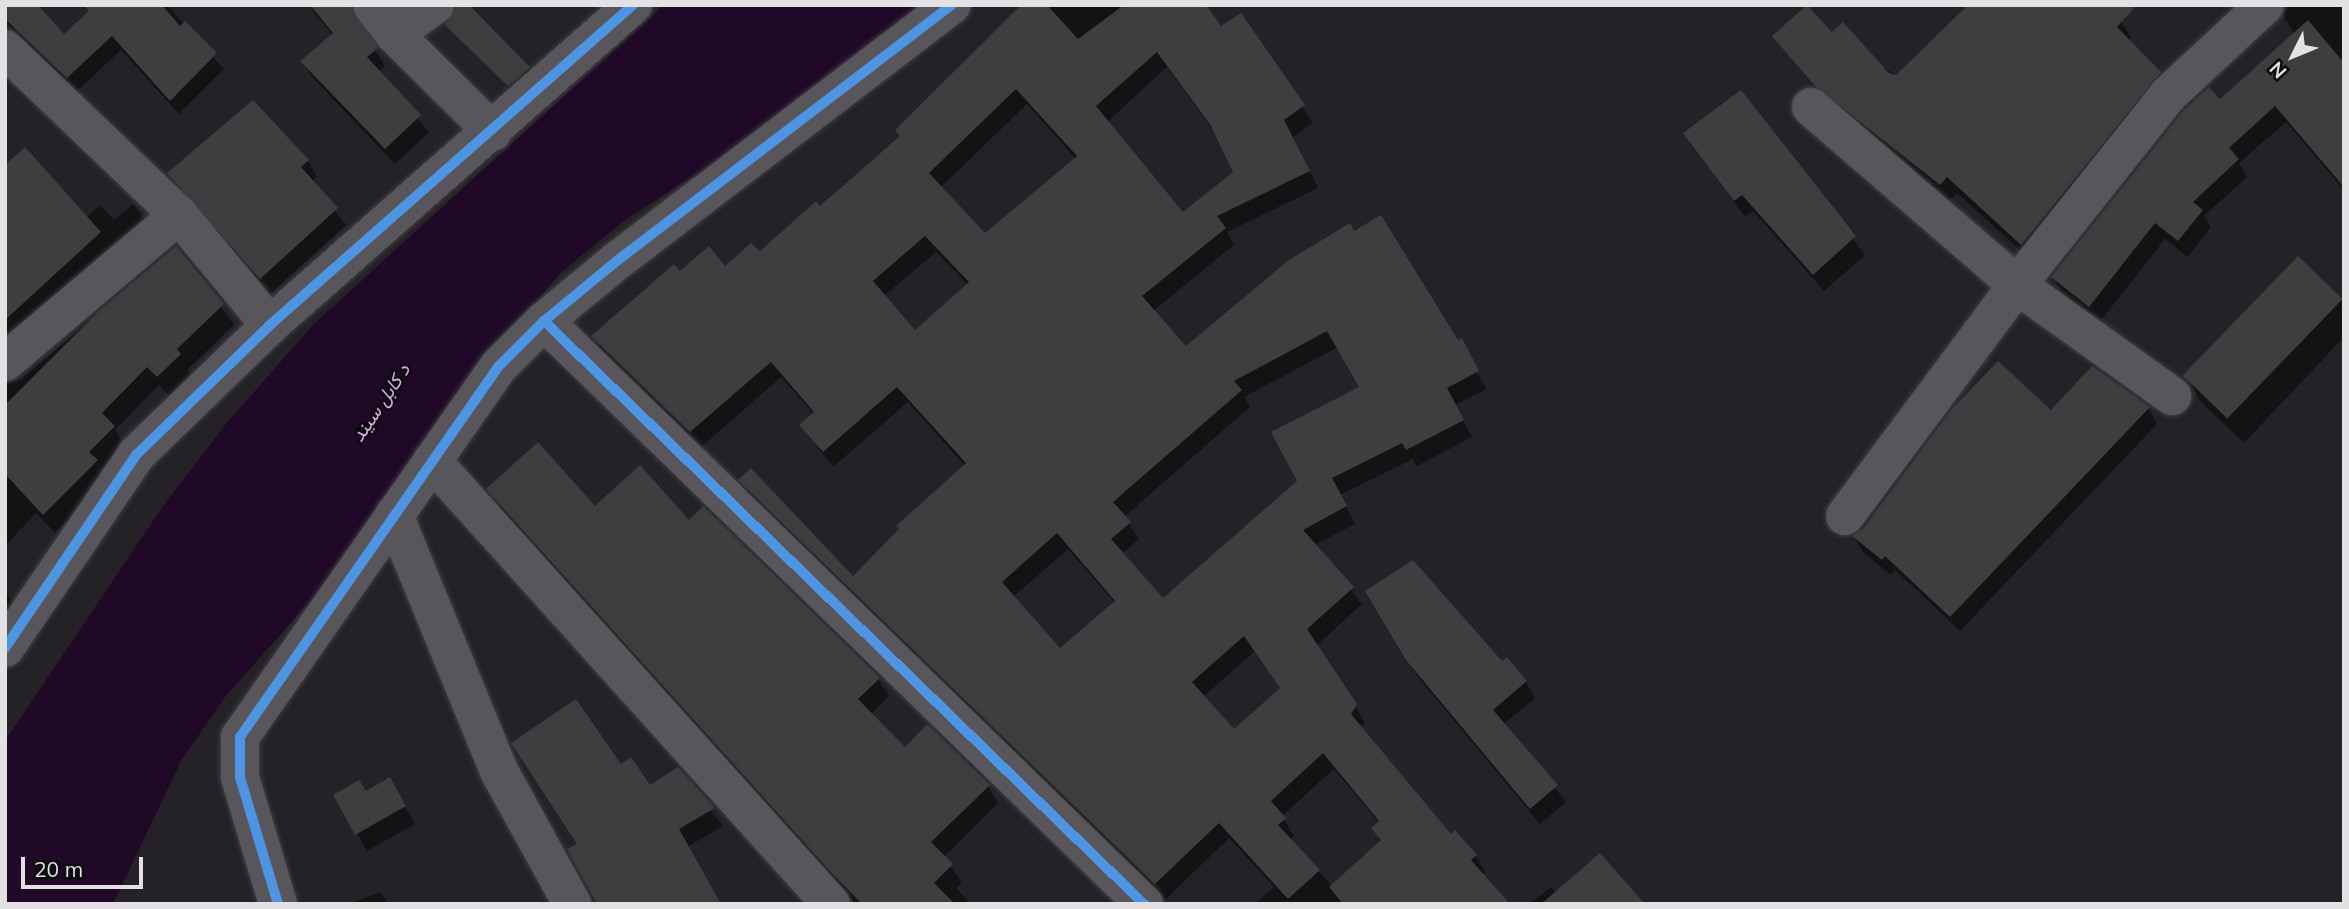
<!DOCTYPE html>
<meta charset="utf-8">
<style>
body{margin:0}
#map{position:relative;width:2349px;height:909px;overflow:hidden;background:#242226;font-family:Mulish,Vazirmatn,sans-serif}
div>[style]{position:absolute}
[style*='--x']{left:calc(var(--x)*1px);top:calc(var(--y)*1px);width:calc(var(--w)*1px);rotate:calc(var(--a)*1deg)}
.water>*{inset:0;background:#1f0927}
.shadow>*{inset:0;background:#0007}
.building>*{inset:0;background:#3d3e40;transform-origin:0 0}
.roads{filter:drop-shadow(0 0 2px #3f3e40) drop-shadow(0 0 2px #3f3e40)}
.minor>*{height:38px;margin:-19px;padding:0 19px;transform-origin:19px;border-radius:19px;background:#59565b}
.cycleway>*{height:10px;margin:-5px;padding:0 5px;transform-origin:5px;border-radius:5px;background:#4d94e3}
span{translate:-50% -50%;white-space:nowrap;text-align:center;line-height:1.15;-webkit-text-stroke:5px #0d0b0e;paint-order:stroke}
.water-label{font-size:19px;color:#d6acea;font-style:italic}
.frame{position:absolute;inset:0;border:7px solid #e4e1e5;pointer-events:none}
.north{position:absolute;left:2258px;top:21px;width:70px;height:70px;-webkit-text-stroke:5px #0d0b0e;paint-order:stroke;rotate:227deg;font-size:19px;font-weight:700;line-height:28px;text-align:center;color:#e4e1e5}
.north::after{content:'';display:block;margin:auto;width:24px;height:32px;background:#e4e1e5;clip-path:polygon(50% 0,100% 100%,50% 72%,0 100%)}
.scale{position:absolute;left:21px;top:857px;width:122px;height:32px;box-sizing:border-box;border:4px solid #e4e1e5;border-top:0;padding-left:9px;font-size:21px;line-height:24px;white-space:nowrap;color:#e4e1e5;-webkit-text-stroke:5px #0d0b0e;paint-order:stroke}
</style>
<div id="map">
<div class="water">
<i style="clip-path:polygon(664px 5px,927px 5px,790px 115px,626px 219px,559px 274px,507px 338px,328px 581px,225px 697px,181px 761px,113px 904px,5px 904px,5px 741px,163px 506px,225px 425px,312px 326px)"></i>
</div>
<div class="shadow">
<i style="clip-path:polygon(5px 5px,64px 36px,98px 5px,167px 5px,224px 69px,179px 114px,121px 50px,76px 92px,5px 21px)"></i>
<i style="clip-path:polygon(308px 5px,371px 5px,362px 31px,385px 66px,378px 72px,429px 132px,395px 164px,312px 77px,302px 61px,333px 35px)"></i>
<i style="clip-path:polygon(evenodd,1024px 5px,1203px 5px,1221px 29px,1240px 16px,1313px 123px,1293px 137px,1318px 188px,1227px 232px,1234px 245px,1153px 311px,1186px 348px,1380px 218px,1487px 389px,1455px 405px,1472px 437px,1417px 466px,1413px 459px,1340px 495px,1355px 524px,1314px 545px,1362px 604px,1316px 646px,1365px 722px,1361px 729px,1450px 836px,1476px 856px,1485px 872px,1482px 875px,1507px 904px,1255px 904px,1274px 887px,1229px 838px,1165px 900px,750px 496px,741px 480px,853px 579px,965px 466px,908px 402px,833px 467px,801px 426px,814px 414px,781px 377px,700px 448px,603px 353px,593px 337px,680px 274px,725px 268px,760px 253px,820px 209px,901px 137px,981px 51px,979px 46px,1024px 5px,1167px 67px,1218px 137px,1235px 172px,1183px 215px,1107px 122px,1167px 67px,1024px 5px,1027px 104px,1076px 159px,984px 236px,940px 188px,1027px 104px,1024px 5px,936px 252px,968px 285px,915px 332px,884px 296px,936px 252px,1024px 5px,1338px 347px,1361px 388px,1299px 482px,1163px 601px,1122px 554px,1139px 539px,1124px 517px,1250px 407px,1244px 397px,1338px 347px,1024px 5px,1068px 549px,1115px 603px,1060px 651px,1013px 597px,1068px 549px,1024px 5px,1255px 651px,1281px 689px,1234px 732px,1203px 697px,1255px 651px,1024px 5px,1334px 769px,1379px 823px,1373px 828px,1381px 842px,1332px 886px,1290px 840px,1294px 836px,1282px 816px,1334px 769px)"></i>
<i style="clip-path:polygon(2287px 5px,2344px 5px,2344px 190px,2286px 122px,2239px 163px,2247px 177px,2204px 216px,2211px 227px,2188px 257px,2165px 239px,2099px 323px,2063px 294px,2053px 277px,2220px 102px,2295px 35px,2284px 17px)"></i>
<i style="clip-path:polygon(2121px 21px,2131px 38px,2128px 41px,2169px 90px,2031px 260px,1957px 193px,1950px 200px,1827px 102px,1774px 36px,1832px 34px,1897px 76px)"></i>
<i style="clip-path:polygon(1741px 93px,1865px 255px,1824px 291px,1753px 211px,1745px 217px,1685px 134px)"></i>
<i style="clip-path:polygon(308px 161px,317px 177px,312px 182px,346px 225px,270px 294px,169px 173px)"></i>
<i style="clip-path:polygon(5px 163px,86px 218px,100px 205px,114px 220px,133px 204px,156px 235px,5px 362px)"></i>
<i style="clip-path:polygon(176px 248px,234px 325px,188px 369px,191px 374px,169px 396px,159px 385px,115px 430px,125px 447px,101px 470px,108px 481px,55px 533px,36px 513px,5px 546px,5px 384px,20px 380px)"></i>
<i style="clip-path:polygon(2342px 300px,2344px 337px,2244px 443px,2201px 402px,2187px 377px)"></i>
<i style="clip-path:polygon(2148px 408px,2157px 424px,1960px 631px,1895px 570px,1891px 575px,1863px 552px,1854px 537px,2051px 412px)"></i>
<i style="clip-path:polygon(489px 489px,689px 522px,878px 679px,889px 696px,871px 714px,905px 749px,988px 786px,998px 803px,944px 857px,962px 883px,956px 888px,971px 904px,856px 904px,499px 507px)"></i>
<i style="clip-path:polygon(5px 590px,16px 608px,5px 619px)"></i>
<i style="clip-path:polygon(1368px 592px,1502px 664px,1526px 682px,1535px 698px,1504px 724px,1566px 802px,1540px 824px,1417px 676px)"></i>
<i style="clip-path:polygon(620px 766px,650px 787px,677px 769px,723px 826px,687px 847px,578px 845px)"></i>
<i style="clip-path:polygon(389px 780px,415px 824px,367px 851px,335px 795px,366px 793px)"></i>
<i style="clip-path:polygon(1551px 887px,1556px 893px,1642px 904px,1529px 904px)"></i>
<i style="clip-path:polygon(381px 892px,388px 904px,349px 904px)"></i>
</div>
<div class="building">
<i style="clip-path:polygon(5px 5px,38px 5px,64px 34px,89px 11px,84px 5px,162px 5px,180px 26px,185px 21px,217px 53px,170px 101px,112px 36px,67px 78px,5px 19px)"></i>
<i style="clip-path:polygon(310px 5px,351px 5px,378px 48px,367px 57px,421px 115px,385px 149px,300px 61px,333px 33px)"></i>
<i style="clip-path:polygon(456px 5px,469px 5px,530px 67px,508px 86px,445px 25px)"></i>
<i style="clip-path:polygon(evenodd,1021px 5px,1047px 5px,1078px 39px,1124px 5px,1206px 5px,1221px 26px,1241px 13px,1305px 105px,1284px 120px,1310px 171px,1217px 216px,1226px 228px,1142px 296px,1186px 346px,1289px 260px,1350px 223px,1354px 231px,1381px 215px,1458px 340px,1462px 338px,1479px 371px,1447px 388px,1464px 420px,1406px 450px,1402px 443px,1332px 478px,1347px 506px,1303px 530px,1354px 587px,1307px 629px,1357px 704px,1351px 714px,1451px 834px,1455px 830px,1477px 855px,1471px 860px,1510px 904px,1343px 904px,1329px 887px,1381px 840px,1371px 828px,1379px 821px,1323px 753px,1271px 801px,1286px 818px,1278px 825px,1320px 870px,1288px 899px,1219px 823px,1155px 884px,738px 480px,751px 468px,853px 576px,899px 529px,896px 526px,966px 463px,897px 387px,823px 452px,799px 425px,814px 412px,771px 362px,690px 432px,591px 336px,674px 264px,680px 271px,709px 246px,725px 266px,751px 243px,760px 251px,816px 201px,820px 206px,900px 136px,895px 130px,1021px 5px,1157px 52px,1211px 126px,1233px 172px,1183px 212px,1096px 106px,1157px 52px,1021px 5px,1016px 89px,1077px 156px,985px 233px,929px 173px,1016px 89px,1021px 5px,925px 236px,969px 282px,915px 330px,873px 281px,925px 236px,1021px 5px,1327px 331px,1359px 387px,1271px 432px,1297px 481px,1163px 598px,1111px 539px,1131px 522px,1113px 502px,1242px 390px,1234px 381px,1327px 331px,1021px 5px,1057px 533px,1115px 601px,1060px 648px,1002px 582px,1057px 533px,1021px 5px,1244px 636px,1280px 688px,1234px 729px,1192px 682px,1244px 636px)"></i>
<i style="clip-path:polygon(1807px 5px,1832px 32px,1843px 22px,1889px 73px,1896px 75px,1968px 5px,2137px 5px,2117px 27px,2161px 72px,2021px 245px,1947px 177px,1940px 185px,1815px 86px,1772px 36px)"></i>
<i style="clip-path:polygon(2308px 20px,2344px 63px,2344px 187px,2275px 106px,2229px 148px,2239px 159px,2193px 202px,2203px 210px,2178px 241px,2155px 223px,2089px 307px,2051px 277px,2184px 110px,2209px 87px,2220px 99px)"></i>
<i style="clip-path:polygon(1741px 90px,1856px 236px,1813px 275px,1742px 195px,1734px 201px,1683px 133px)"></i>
<i style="clip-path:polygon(253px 100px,309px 160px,301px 167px,338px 208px,260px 279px,167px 173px)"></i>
<i style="clip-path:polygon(25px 147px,101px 232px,5px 320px,5px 165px)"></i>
<i style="clip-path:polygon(176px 246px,224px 304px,177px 349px,181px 354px,157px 377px,147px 367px,102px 413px,115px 426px,89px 452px,98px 460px,43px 515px,5px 474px,5px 405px,100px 310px)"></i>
<i style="left:2298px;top:256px;width:62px;height:166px;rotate:44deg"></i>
<i style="clip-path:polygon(1998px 361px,2051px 410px,2092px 366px,2150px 407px,1950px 617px,1885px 556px,1882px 560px,1852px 536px,1863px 529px,1951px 410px)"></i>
<i style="clip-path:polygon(538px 442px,595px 506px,640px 465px,689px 520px,703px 506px,880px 678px,858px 699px,905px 747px,927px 724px,990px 785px,931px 842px,953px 864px,934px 883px,955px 904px,862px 904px,831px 872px,486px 489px)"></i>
<i style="clip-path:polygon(1413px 560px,1502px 661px,1507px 657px,1527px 681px,1493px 710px,1558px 785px,1530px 809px,1406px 660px,1365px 591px)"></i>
<i style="clip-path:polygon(576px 699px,621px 764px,631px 757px,650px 785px,678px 767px,715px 808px,679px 829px,721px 904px,597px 904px,567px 849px,577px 844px,511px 743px)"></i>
<i style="clip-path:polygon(390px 777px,406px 806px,355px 835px,333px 795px,359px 780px,366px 791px)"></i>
<i style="clip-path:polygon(1600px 853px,1645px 904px,1541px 904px)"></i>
</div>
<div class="roads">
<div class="minor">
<i style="--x:372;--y:5;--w:36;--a:53"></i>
<i style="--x:394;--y:34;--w:139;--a:44.7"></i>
<i style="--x:394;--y:34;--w:50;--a:-35.3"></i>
<i style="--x:5;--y:49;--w:240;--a:43.7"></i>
<i style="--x:179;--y:215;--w:143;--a:50.4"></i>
<i style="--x:1811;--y:107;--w:272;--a:40.8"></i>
<i style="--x:2017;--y:285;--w:191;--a:35.6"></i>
<i style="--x:544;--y:321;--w:837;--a:44.18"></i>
<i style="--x:5;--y:362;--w:228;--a:-40.2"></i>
<i style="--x:432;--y:461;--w:596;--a:47.99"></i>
<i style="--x:394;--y:515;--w:277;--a:67.7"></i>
<i style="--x:499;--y:771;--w:152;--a:61.2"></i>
<i style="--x:1845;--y:516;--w:288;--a:-53.3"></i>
<i style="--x:2017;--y:285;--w:243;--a:-51.5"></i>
<i style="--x:2168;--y:95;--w:132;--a:-42.9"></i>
<i style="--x:5;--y:648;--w:233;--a:-55.8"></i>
<i style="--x:136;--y:455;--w:187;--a:-44.1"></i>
<i style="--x:270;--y:325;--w:484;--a:-41.4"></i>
<i style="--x:278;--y:904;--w:133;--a:-106.7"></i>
<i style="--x:240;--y:777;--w:40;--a:-90"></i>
<i style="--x:240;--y:737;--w:451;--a:-55.1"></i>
<i style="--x:498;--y:367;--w:65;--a:-45"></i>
<i style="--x:544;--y:321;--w:96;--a:-39.5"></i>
<i style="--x:618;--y:260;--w:420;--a:-37.4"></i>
</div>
</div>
<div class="cycleway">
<i style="--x:544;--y:321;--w:837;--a:44.18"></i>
<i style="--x:5;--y:648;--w:233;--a:-55.8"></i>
<i style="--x:136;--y:455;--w:187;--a:-44.1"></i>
<i style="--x:270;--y:325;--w:484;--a:-41.4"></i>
<i style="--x:278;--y:904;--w:133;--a:-106.7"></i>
<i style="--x:240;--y:777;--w:40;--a:-90"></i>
<i style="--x:240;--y:737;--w:451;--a:-55.1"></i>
<i style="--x:498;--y:367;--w:65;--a:-45"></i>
<i style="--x:544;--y:321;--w:96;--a:-39.5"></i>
<i style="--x:618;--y:260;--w:420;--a:-37.4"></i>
</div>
<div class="water-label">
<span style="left:381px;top:403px;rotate:-56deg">د کابل سيند</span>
</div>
<div class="frame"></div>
<div class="north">N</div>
<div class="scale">20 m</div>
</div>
